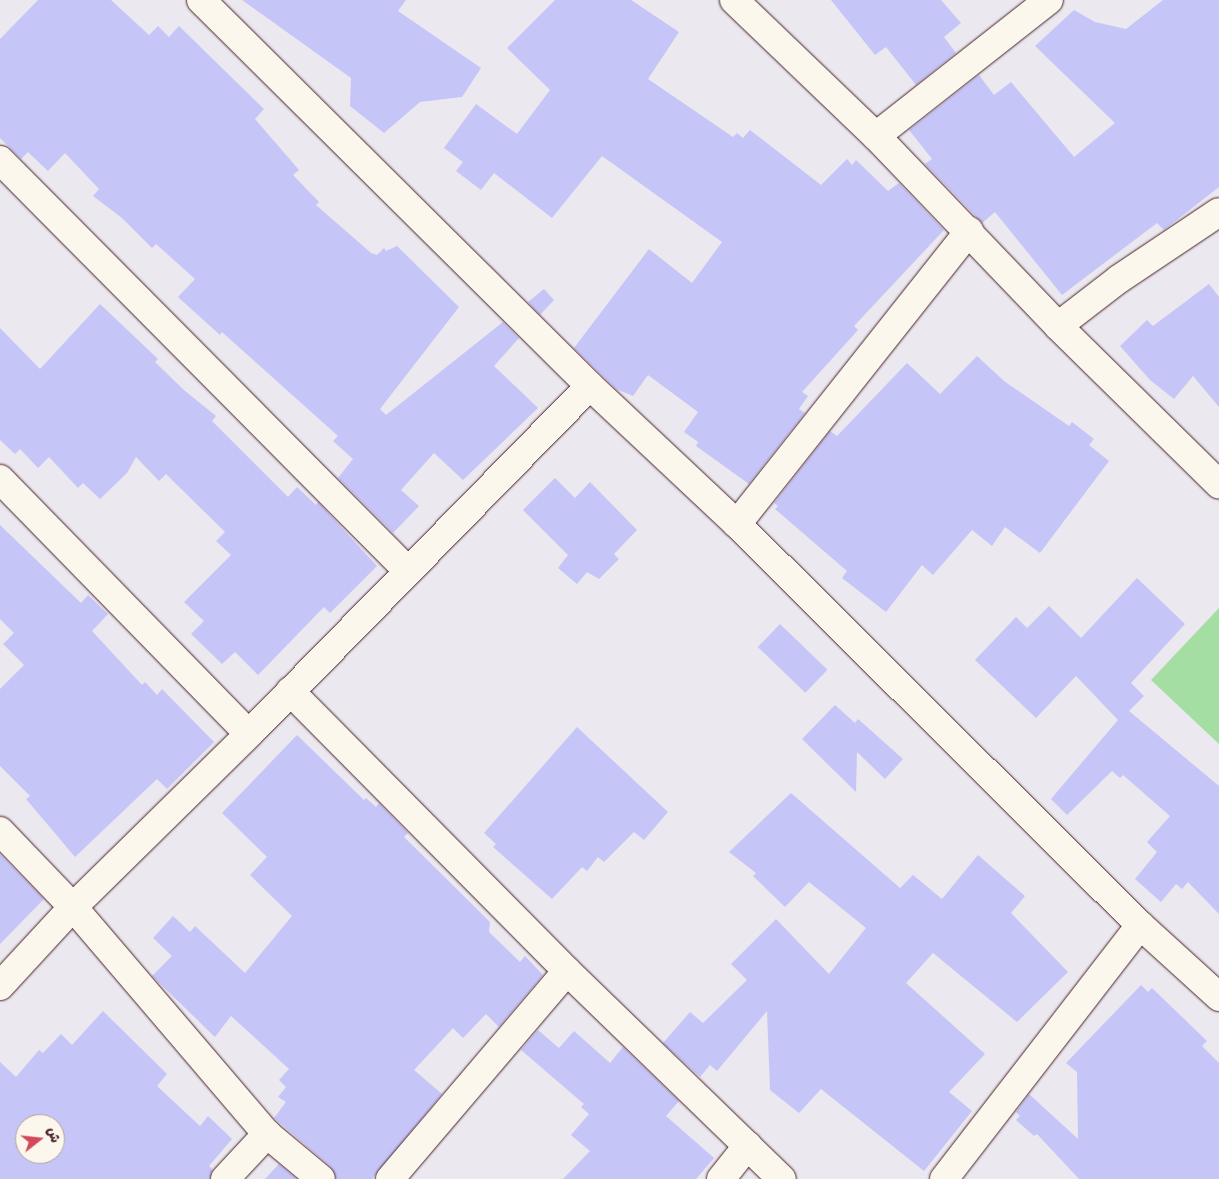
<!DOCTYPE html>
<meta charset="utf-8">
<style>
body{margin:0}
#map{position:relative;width:1219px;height:1179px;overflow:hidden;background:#ebe8ef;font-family:Sriracha,"Playpen Sans Arabic",sans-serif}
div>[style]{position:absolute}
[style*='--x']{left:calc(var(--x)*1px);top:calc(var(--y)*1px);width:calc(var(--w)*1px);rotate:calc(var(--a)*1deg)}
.green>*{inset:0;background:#a4dea3}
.building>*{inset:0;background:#c6c5f7;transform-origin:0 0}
.roads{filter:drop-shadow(0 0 1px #4a1f2b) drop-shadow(0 0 1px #4a1f2b)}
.minor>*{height:28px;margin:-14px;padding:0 14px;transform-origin:14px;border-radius:14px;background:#fbf7ec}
span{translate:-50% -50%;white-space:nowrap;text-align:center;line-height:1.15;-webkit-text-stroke:4px #fbf7ec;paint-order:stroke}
.north{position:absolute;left:15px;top:1114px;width:50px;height:50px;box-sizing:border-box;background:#fbf7ec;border:1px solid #b4a19f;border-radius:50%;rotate:74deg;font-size:14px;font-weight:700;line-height:20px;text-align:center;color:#4a1f2b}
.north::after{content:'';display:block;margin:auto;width:18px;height:22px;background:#d1495b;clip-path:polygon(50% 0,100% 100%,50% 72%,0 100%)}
</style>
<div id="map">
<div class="green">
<i style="clip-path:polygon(1219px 608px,1219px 744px,1151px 680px)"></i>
</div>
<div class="building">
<i style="clip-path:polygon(38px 0,111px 0,149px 35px,158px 26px,169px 37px,179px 26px,264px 109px,255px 119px,299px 170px,293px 175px,319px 202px,316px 205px,371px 253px,377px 255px,384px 248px,386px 251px,397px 246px,459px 307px,380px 409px,386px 415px,503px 322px,519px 338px,494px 366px,538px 408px,463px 480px,434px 453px,401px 490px,419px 506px,393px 533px,338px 478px,353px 459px,333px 441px,338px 436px,222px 332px,220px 335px,178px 297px,195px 279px,156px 244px,152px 248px,122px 218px,93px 196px,99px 189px,65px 153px,48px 171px,28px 152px,21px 159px,0 138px,0 39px)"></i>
<i style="clip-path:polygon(242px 0,406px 0,398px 11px,481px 68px,462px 97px,420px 102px,384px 133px,350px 106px,351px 78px)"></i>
<i style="clip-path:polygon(555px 0,631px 0,679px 32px,648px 79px,733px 137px,737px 133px,743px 138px,750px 130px,821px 185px,847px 159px,852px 165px,856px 160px,888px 191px,899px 183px,944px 230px,854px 326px,858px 330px,802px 392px,808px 396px,799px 409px,805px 413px,749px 484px,696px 446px,698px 442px,684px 432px,698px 412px,648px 375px,633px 396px,616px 389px,574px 348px,649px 249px,692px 283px,722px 242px,602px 156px,552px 218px,494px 173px,481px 190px,456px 171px,463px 162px,444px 148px,476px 104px,517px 134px,550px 90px,507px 48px)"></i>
<i style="clip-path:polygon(831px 0,941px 0,961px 23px,944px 37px,956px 53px,916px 85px,886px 47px,875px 55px)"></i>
<i style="clip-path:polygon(1163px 0,1219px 0,1219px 187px,1164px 230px,1157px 223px,1062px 295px,995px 212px,982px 223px,925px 164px,932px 159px,909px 130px,979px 75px,994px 95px,1011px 82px,1074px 157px,1115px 123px,1035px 46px,1074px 10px,1095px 22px,1126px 29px)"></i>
<i style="clip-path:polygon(1209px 284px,1219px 297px,1219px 407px,1193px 376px,1174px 399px,1150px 380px,1120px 346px,1147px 320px,1153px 326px)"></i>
<i style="clip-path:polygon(544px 289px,554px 300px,540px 315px,528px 302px)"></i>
<i style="clip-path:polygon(100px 304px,158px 359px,155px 362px,185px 391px,216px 416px,212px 421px,288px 497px,297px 487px,316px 505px,318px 502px,377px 566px,330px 613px,324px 607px,258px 675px,235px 652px,222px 664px,191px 634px,204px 621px,184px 602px,231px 555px,216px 541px,225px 532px,166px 474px,159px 481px,136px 457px,127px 473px,100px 499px,83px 483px,78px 488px,49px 457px,38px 468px,20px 449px,15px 454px,0 440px,0 328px,40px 369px)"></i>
<i style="clip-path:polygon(977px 356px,1004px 381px,1069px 426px,1072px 422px,1094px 439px,1089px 445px,1109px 461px,1040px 553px,1005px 527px,992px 546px,972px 530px,933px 575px,922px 565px,886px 612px,842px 578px,847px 571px,775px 509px,778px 506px,774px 503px,830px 431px,837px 436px,907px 363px,940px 394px)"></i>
<i style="clip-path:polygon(555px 478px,575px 498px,590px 482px,637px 530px,614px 554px,619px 559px,599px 579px,587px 572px,577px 584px,558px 568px,568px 555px,523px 510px)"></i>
<i style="clip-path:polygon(0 525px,81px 603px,88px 595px,108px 614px,92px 631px,142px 685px,145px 682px,157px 695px,162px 689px,214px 742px,167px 789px,157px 779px,75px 857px,26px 799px,30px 796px,0 766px,0 689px,24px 665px,3px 644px,14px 633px,0 619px)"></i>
<i style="clip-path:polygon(1137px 578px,1185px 624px,1131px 683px,1144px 696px,1129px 711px,1219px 786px,1219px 914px,1188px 882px,1182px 889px,1176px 884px,1161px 902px,1135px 879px,1157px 852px,1147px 842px,1170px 816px,1123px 775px,1120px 778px,1112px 771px,1067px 815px,1051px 799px,1118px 720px,1076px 676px,1036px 718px,975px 660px,1016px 617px,1027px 628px,1049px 606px,1081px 638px)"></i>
<i style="left:780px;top:624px;width:66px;height:32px;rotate:44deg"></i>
<i style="clip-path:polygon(835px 705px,855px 723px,858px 719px,903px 759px,885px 779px,857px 752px,856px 792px,802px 739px)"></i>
<i style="clip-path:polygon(577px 727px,668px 812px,644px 840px,634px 832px,604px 862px,598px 857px,587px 871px,582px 867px,552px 899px,493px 847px,496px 844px,484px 833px)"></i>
<i style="clip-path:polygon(297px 735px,364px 800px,366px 798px,376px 807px,379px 803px,408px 833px,404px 837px,490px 922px,489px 932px,520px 962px,525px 956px,543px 975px,499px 1027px,486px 1014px,463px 1038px,453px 1028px,414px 1070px,442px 1094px,372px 1179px,336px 1179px,331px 1167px,274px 1118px,286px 1102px,278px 1097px,286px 1087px,279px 1080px,289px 1069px,231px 1016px,215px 1037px,152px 976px,172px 956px,153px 938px,173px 916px,190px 932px,195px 926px,245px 973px,292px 916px,250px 875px,267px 857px,222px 813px)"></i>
<i style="clip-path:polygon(791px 793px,900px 888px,913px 875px,942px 899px,978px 855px,1025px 896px,1011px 913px,1068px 972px,1017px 1022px,933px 953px,906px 983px,985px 1054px,949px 1092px,972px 1111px,924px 1171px,821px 1089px,799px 1113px,770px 1090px,767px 1011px,717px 1071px,710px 1065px,700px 1077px,663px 1043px,690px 1012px,703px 1023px,747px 980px,731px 964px,776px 919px,829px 974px,866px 928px,809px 882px,785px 907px,753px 876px,756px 873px,729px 852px)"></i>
<i style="clip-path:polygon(0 854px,44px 899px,0 944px)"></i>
<i style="clip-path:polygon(1141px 985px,1148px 992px,1152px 988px,1207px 1041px,1202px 1046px,1219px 1063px,1219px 1179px,1079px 1179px,1037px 1134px,1034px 1136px,1016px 1120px,1020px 1116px,1016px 1112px,1029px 1094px,1078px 1139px,1077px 1072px,1066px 1063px)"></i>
<i style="clip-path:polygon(evenodd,103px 1011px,167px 1074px,157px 1086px,200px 1126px,208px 1116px,232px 1139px,209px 1166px,213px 1170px,210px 1179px,0 1179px,0 1062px,16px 1077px,39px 1050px,43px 1053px,61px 1034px,72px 1045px,103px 1011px,25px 1124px,55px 1124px,55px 1154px,25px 1154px,25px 1124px)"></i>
<i style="clip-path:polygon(538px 1030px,559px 1048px,574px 1031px,610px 1063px,623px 1047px,679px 1101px,666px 1116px,714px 1158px,696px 1179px,563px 1179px,590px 1151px,571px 1135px,589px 1114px,581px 1107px,584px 1104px,521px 1050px)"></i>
<i style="clip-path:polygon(279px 1164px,297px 1179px,265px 1179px)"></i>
</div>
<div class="roads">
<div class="minor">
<i style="--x:201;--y:0;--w:548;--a:44.78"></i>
<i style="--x:590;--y:386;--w:202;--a:43.2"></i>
<i style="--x:737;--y:524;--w:569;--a:44.86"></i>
<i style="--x:1140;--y:925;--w:107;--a:42.3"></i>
<i style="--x:734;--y:0;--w:197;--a:43.8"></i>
<i style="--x:876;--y:136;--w:263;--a:46.2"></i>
<i style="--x:1058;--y:326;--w:226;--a:44.5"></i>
<i style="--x:876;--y:136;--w:220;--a:-38.2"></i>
<i style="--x:0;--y:160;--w:578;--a:45.21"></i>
<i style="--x:1058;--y:326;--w:77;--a:-37.6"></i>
<i style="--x:1119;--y:279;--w:120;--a:-33.8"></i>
<i style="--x:0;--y:479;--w:356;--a:45.7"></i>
<i style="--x:737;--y:524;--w:374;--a:-51.6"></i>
<i style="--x:290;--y:691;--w:394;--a:45.3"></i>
<i style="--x:567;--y:971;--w:299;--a:44.1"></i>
<i style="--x:0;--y:831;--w:105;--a:46.2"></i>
<i style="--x:73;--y:907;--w:299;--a:49.5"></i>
<i style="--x:267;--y:1134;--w:70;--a:39.8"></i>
<i style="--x:0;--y:986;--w:108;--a:-47.3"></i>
<i style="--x:73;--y:907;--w:247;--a:-44.5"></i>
<i style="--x:249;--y:734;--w:487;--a:-45.6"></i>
<i style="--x:225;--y:1179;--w:62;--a:-47"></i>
<i style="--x:390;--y:1179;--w:273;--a:-49.6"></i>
<i style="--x:721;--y:1179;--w:43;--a:-51.5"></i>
<i style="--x:944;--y:1179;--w:321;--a:-52.3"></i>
</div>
</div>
<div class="north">ش</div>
</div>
